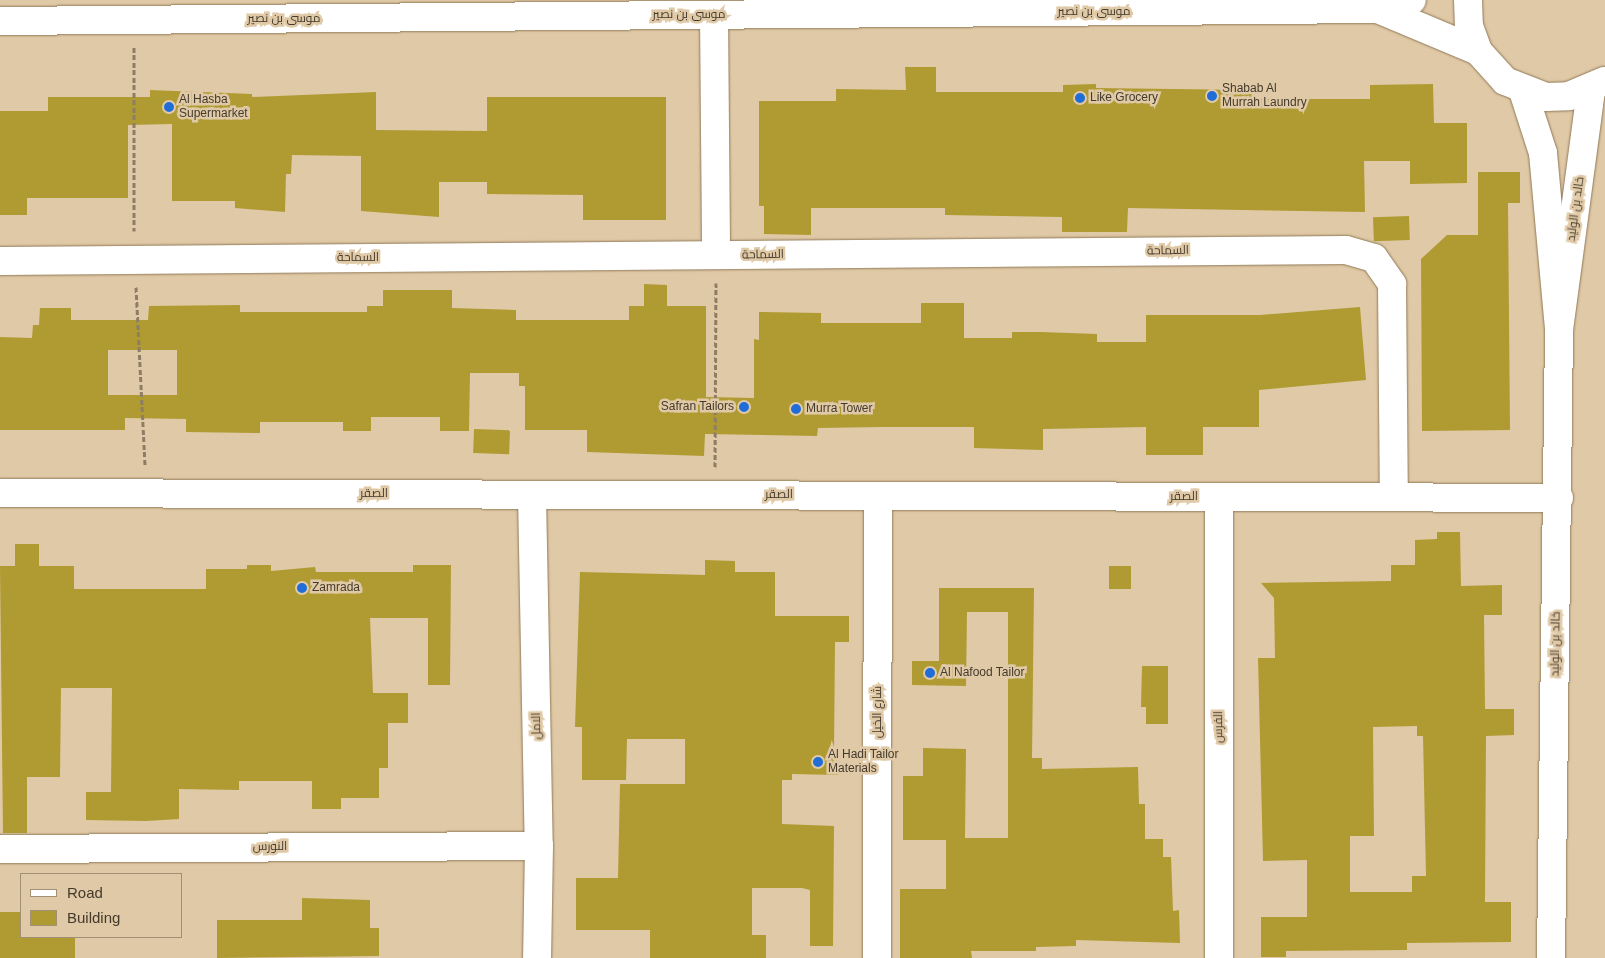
<!DOCTYPE html>
<meta charset="utf-8">
<style>
body{margin:0}
#map{position:relative;width:1605px;height:958px;overflow:hidden;background:#e0c9a6;font-family:Arial,Cairo,sans-serif}
div>[style]{position:absolute}
[style*='--x']{left:calc(var(--x)*1px);top:calc(var(--y)*1px);width:calc(var(--w)*1px);rotate:calc(var(--a)*1deg)}
.building>*{inset:0;background:#af9b32;transform-origin:0 0}
.path>*{height:3px;margin-top:-1.5px;transform-origin:0;background:repeating-linear-gradient(90deg,#8d7d65 0 5px,transparent 0 7.5px)}
.roads{filter:drop-shadow(0 0 1px #907a59) drop-shadow(0 0 1px #907a59)}
.minor>*{height:28px;margin:-14px;padding:0 14px;transform-origin:14px;border-radius:14px;background:#fff}
.dots>*{width:14px;height:14px;translate:-50% -50%;box-sizing:border-box;border:2px solid #e0c9a6;border-radius:50%}
span{translate:-50% -50%;white-space:nowrap;text-align:center;line-height:1.15;-webkit-text-stroke:5px #e0c9a6;paint-order:stroke}
.street-label{font-size:12px;color:#443a2c}
.poi-label{font-size:12px;color:#443a2c}
.left{translate:0 -50%;text-align:left}
.right{translate:-100% -50%;text-align:right}
.legend{position:absolute;left:20px;top:873px;width:162px;height:65px;box-sizing:border-box;background:#e0c9a6;border:1px solid #a29075;margin:0;padding:6px 9px;list-style:none;font-size:15px;color:#443a2c}
.legend li{display:flex;align-items:center;gap:10px;height:25px}
.legend b{width:25px;border:1px solid #a29075}
</style>
<div id="map">
<div class="building">
<i style="clip-path:polygon(905px 67px,936px 67px,936px 92px,1063px 92px,1063px 85px,1096px 84px,1096px 88px,1252px 90px,1252px 99px,1370px 99px,1370px 85px,1433px 84px,1434px 123px,1467px 123px,1467px 183px,1410px 184px,1410px 161px,1364px 161px,1365px 212px,1128px 208px,1127px 232px,1062px 232px,1062px 217px,945px 215px,945px 208px,811px 208px,811px 235px,764px 234px,764px 206px,759px 206px,759px 101px,836px 101px,836px 89px,906px 90px)"></i>
<i style="clip-path:polygon(150px 90px,252px 94px,252px 97px,376px 92px,376px 130px,487px 131px,487px 97px,666px 97px,666px 220px,583px 220px,583px 195px,487px 194px,487px 182px,439px 182px,439px 217px,361px 211px,361px 156px,292px 155px,291px 174px,286px 174px,285px 212px,235px 208px,235px 201px,172px 201px,172px 124px,128px 125px,128px 198px,27px 198px,27px 215px,0 215px,0 111px,48px 111px,48px 97px,150px 97px)"></i>
<i style="clip-path:polygon(1478px 172px,1520px 172px,1520px 203px,1508px 203px,1510px 430px,1422px 431px,1421px 259px,1447px 235px,1478px 235px)"></i>
<i style="left:1409px;top:216px;width:24px;height:36px;rotate:88deg"></i>
<i style="clip-path:polygon(evenodd,644px 284px,667px 285px,667px 306px,706px 306px,706px 397px,754px 398px,754px 339px,759px 340px,759px 312px,821px 313px,821px 323px,921px 323px,921px 303px,964px 303px,964px 338px,1012px 338px,1012px 332px,1041px 332px,1097px 334px,1097px 342px,1146px 342px,1146px 315px,1260px 315px,1360px 307px,1366px 380px,1259px 390px,1259px 427px,1203px 427px,1203px 455px,1146px 455px,1146px 427px,1043px 429px,1043px 450px,974px 448px,974px 427px,882px 427px,818px 428px,817px 436px,705px 434px,704px 456px,587px 452px,587px 430px,525px 430px,525px 386px,519px 386px,519px 373px,470px 373px,469px 431px,440px 431px,440px 417px,371px 417px,371px 431px,343px 431px,343px 422px,260px 422px,260px 433px,186px 432px,186px 419px,125px 418px,125px 430px,0 430px,0 337px,32px 338px,33px 325px,39px 325px,40px 308px,71px 308px,71px 320px,148px 320px,149px 306px,240px 305px,240px 312px,367px 312px,367px 306px,383px 306px,383px 290px,452px 290px,452px 308px,516px 310px,516px 320px,629px 320px,629px 306px,644px 306px,644px 284px,108px 350px,177px 350px,177px 395px,108px 395px,108px 350px)"></i>
<i style="left:474px;top:429px;width:36px;height:24px;rotate:2deg"></i>
<i style="clip-path:polygon(evenodd,1437px 532px,1460px 532px,1461px 586px,1502px 585px,1502px 615px,1484px 615px,1485px 709px,1514px 709px,1514px 735px,1486px 736px,1485px 902px,1511px 902px,1511px 942px,1407px 943px,1407px 950px,1286px 951px,1286px 957px,1261px 957px,1261px 917px,1307px 917px,1307px 860px,1263px 861px,1258px 658px,1275px 658px,1274px 598px,1261px 583px,1391px 581px,1391px 565px,1415px 565px,1415px 540px,1437px 539px,1437px 532px,1417px 726px,1417px 736px,1423px 736px,1426px 876px,1412px 876px,1412px 892px,1350px 892px,1350px 836px,1374px 836px,1373px 727px,1417px 726px)"></i>
<i style="clip-path:polygon(15px 544px,39px 544px,39px 566px,74px 566px,74px 589px,206px 589px,206px 569px,247px 569px,247px 565px,271px 565px,271px 571px,315px 567px,316px 572px,413px 572px,413px 565px,451px 565px,450px 685px,428px 685px,428px 618px,370px 618px,373px 693px,408px 693px,408px 723px,388px 723px,388px 768px,379px 768px,379px 798px,341px 798px,341px 809px,312px 809px,312px 781px,239px 781px,239px 790px,179px 789px,179px 819px,146px 821px,86px 820px,86px 792px,111px 792px,112px 688px,61px 688px,60px 777px,27px 777px,27px 833px,3px 833px,0 566px,15px 566px)"></i>
<i style="clip-path:polygon(705px 560px,735px 561px,735px 572px,775px 572px,775px 616px,849px 616px,849px 642px,835px 642px,834px 750px,839px 750px,838px 775px,792px 774px,792px 780px,782px 780px,782px 824px,834px 826px,833px 946px,810px 946px,810px 890px,802px 888px,752px 888px,752px 935px,766px 935px,766px 958px,650px 958px,650px 930px,576px 930px,576px 878px,618px 878px,620px 784px,685px 784px,685px 739px,627px 739px,626px 780px,582px 780px,582px 727px,575px 727px,580px 572px,705px 575px)"></i>
<i style="left:1109px;top:566px;width:22px;height:23px"></i>
<i style="clip-path:polygon(939px 588px,1034px 588px,1032px 758px,1042px 758px,1042px 769px,1138px 767px,1139px 804px,1145px 804px,1145px 839px,1163px 839px,1163px 857px,1171px 857px,1173px 911px,1179px 910px,1180px 943px,1076px 940px,1076px 946px,1036px 947px,1036px 951px,971px 951px,972px 958px,900px 958px,900px 889px,946px 889px,946px 840px,903px 840px,903px 776px,923px 776px,923px 748px,966px 749px,965px 838px,1008px 838px,1008px 612px,967px 612px,966px 686px,912px 685px,912px 661px,939px 661px)"></i>
<i style="clip-path:polygon(1142px 666px,1168px 666px,1168px 724px,1146px 724px,1146px 707px,1141px 707px)"></i>
<i style="clip-path:polygon(302px 898px,370px 900px,370px 928px,379px 928px,379px 956px,217px 958px,217px 920px,302px 920px)"></i>
<i style="clip-path:polygon(0 912px,21px 912px,21px 937px,75px 937px,75px 958px,0 958px)"></i>
</div>
<div class="path">
<i style="--x:134;--y:47;--w:184;--a:90"></i>
<i style="--x:136;--y:287;--w:179;--a:87.1"></i>
<i style="--x:715;--y:467;--w:184;--a:-89.7"></i>
</div>
<div class="roads">
<div class="minor">
<i style="--x:1468;--y:0;--w:26;--a:88"></i>
<i style="--x:1469;--y:26;--w:27;--a:70"></i>
<i style="--x:1478;--y:51;--w:40;--a:48"></i>
<i style="--x:1505;--y:81;--w:44;--a:21.3"></i>
<i style="--x:1546;--y:97;--w:23;--a:-2"></i>
<i style="--x:1569;--y:96;--w:38;--a:-23"></i>
<i style="--x:1378;--y:9;--w:108;--a:22.8"></i>
<i style="--x:714;--y:15;--w:240;--a:89.5"></i>
<i style="--x:0;--y:21;--w:1378;--a:-0.5"></i>
<i style="--x:1378;--y:9;--w:35;--a:-15"></i>
<i style="--x:1523;--y:91;--w:65;--a:72.1"></i>
<i style="--x:1543;--y:153;--w:178;--a:84.8"></i>
<i style="--x:1559;--y:330;--w:243;--a:-82.4"></i>
<i style="--x:0;--y:261;--w:1346;--a:-0.47"></i>
<i style="--x:1346;--y:250;--w:29;--a:16"></i>
<i style="--x:1374;--y:258;--w:32;--a:55"></i>
<i style="--x:1392;--y:284;--w:213;--a:89.5"></i>
<i style="--x:0;--y:493;--w:1559;--a:0.18"></i>
<i style="--x:532;--y:495;--w:351;--a:88.9"></i>
<i style="--x:539;--y:846;--w:112;--a:91"></i>
<i style="--x:1219;--y:497;--w:461;--a:90"></i>
<i style="--x:0;--y:849;--w:539;--a:-0.32"></i>
<i style="--x:877;--y:958;--w:462;--a:-89.9"></i>
<i style="--x:1551;--y:958;--w:628;--a:-89.27"></i>
</div>
</div>
<div class="dots">
<i style="left:1212px;top:96px;background:#206dd8"></i>
<i style="left:1080px;top:98px;background:#206dd8"></i>
<i style="left:169px;top:107px;background:#206dd8"></i>
<i style="left:744px;top:407px;background:#206dd8"></i>
<i style="left:796px;top:409px;background:#206dd8"></i>
<i style="left:302px;top:588px;background:#206dd8"></i>
<i style="left:930px;top:673px;background:#206dd8"></i>
<i style="left:818px;top:762px;background:#206dd8"></i>
</div>
<div class="street-label">
<span style="left:1094px;top:12px">موسى بن نصير</span>
<span style="left:689px;top:15px">موسى بن نصير</span>
<span style="left:284px;top:19px">موسى بن نصير</span>
<span style="left:1576px;top:209px;rotate:-82deg">خالد بن الوليد</span>
<span style="left:1168px;top:251px;rotate:-1deg">السماحة</span>
<span style="left:763px;top:255px;rotate:-1deg">السماحة</span>
<span style="left:358px;top:258px">السماحة</span>
<span style="left:374px;top:494px">الصقر</span>
<span style="left:779px;top:495px">الصقر</span>
<span style="left:1184px;top:497px">الصقر</span>
<span style="left:1556px;top:644px;rotate:-89deg">خالد بن الوليد</span>
<span style="left:878px;top:712px;rotate:-90deg">شارع الخيل</span>
<span style="left:537px;top:726px;rotate:-91deg">الامل</span>
<span style="left:1219px;top:727px;rotate:-90deg">الفرس</span>
<span style="left:270px;top:847px">النورس</span>
</div>
<div class="poi-label">
<span class="left" style="left:1222px;top:96px">Shabab Al<br>Murrah Laundry</span>
<span class="left" style="left:1090px;top:98px">Like Grocery</span>
<span class="left" style="left:179px;top:107px">Al Hasba<br>Supermarket</span>
<span class="right" style="left:734px;top:407px">Safran Tailors</span>
<span class="left" style="left:806px;top:409px">Murra Tower</span>
<span class="left" style="left:312px;top:588px">Zamrada</span>
<span class="left" style="left:940px;top:673px">Al Nafood Tailor</span>
<span class="left" style="left:828px;top:762px">Al Hadi Tailor<br>Materials</span>
</div>
<ul class="legend">
<li><b style="height:6px;background:#fff"></b>Road</li>
<li><b style="height:14px;background:#af9b32"></b>Building</li>
</ul>
</div>
